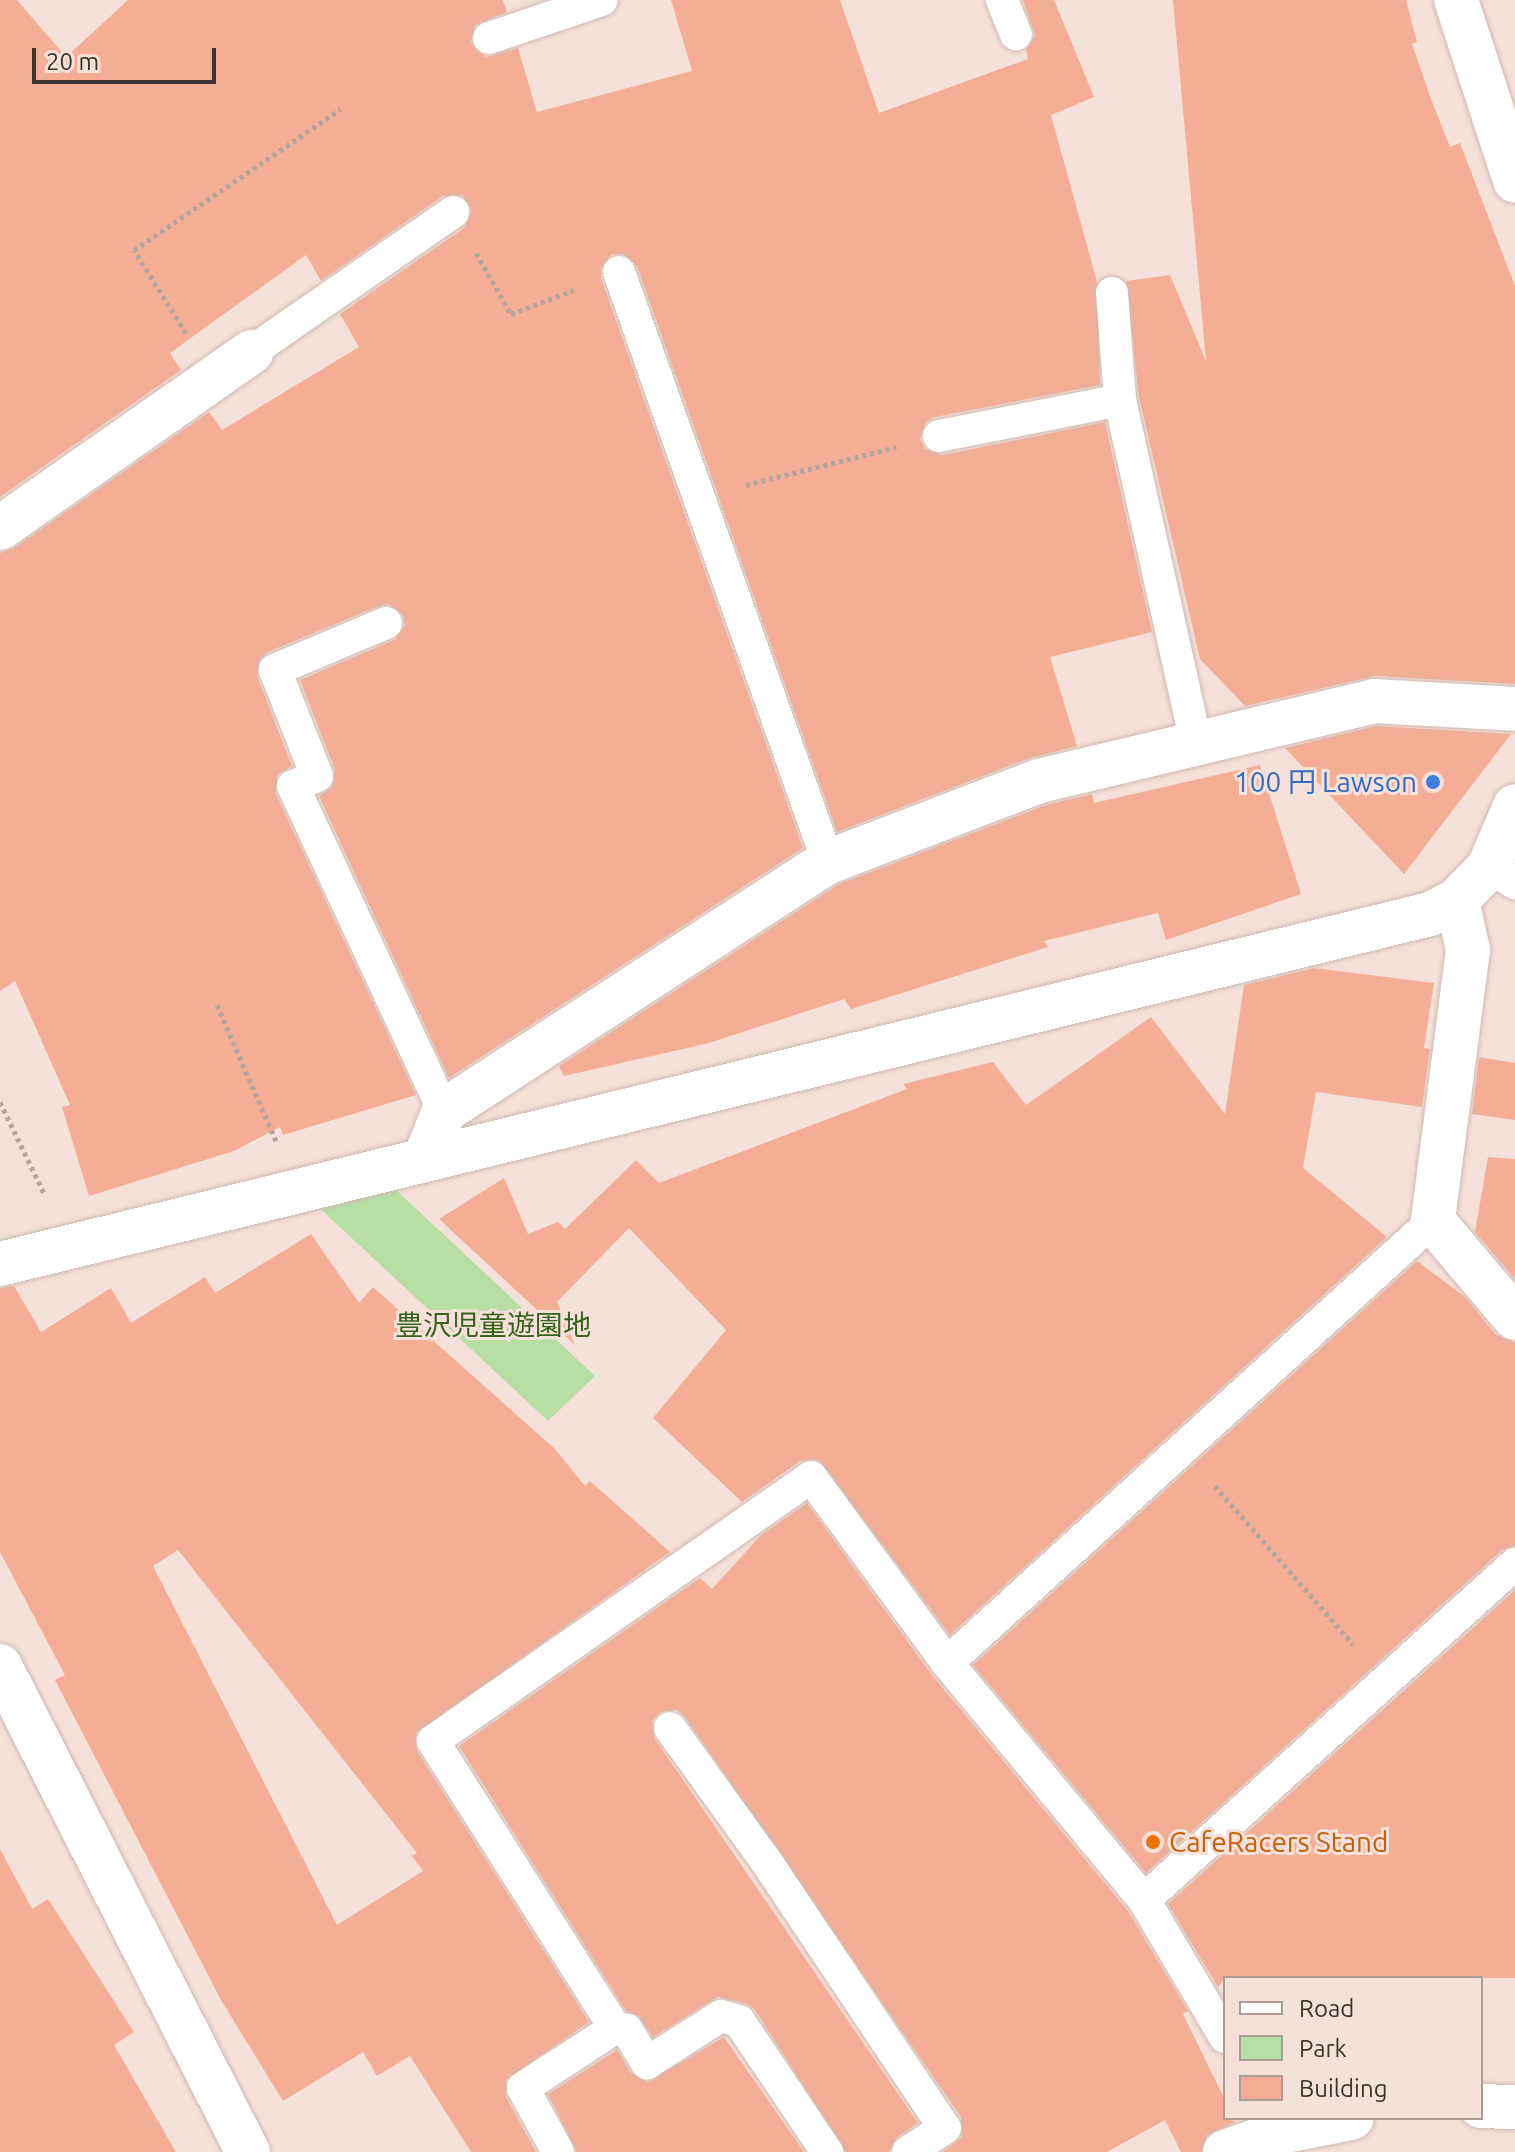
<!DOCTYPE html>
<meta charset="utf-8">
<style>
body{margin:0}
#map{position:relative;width:1515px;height:2152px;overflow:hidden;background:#f6e1da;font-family:Ubuntu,"Noto Sans JP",sans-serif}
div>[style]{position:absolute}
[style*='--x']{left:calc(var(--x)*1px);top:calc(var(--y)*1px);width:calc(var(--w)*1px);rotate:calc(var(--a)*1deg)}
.green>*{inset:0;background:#b7dea5}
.building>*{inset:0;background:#f4ae96}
.path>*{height:5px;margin-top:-2.5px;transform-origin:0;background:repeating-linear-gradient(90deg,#b5a49f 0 4px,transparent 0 8px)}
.roads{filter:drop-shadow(0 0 2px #cdb9b2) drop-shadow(0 0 2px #cdb9b2)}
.lane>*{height:32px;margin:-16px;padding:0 16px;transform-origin:16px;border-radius:16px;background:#fff}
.street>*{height:44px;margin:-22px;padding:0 22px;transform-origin:22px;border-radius:22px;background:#fff}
.secondary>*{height:44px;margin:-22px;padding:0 22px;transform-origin:22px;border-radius:22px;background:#fff}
.dots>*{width:22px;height:22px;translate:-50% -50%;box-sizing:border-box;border:4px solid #f6e1da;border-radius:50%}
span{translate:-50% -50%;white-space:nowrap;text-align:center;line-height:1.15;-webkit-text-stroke:6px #f6e1da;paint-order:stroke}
.shop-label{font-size:28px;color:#366cbe}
.right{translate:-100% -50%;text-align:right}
.park-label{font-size:28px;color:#37631c}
.food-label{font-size:28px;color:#c56008}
.left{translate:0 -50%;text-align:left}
.legend{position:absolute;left:1223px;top:1976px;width:260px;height:144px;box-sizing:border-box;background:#f6e1da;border:2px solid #ac9c96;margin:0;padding:10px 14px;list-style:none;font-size:24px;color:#3c3431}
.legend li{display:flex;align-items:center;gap:16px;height:40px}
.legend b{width:40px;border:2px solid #ac9c96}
.scale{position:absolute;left:32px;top:48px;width:184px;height:36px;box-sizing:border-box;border:4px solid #3c3431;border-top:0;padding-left:10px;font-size:24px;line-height:28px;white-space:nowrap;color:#3c3431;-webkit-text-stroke:6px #f6e1da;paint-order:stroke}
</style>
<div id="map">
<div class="green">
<i style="clip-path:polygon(394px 1188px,595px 1376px,548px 1421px,314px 1203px)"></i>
</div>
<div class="building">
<i style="clip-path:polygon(0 0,17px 0,66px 57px,128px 0,503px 0,507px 12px,475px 25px,471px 43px,486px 57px,518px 48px,537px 112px,692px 71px,671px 0,840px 0,879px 113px,1028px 59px,1026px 49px,1035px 36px,1023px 0,1054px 0,1094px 97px,1051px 115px,1097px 282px,1100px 385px,935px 417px,926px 422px,920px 439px,925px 449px,943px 455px,1105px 422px,1152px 632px,1050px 657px,1077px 746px,1030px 758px,837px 832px,637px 266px,623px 254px,612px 254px,601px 268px,601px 278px,803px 848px,449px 1078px,319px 796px,332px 787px,335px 770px,300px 680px,394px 640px,405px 626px,403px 615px,389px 604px,379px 606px,268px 652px,260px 659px,257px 676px,292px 766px,277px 775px,276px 794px,416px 1095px,283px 1135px,280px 1127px,234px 1151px,89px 1196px,62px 1107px,70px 1105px,15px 981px,0 991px,0 553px,14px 548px,209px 412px,222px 430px,359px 347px,340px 314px,464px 228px,472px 211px,462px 195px,443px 196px,321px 281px,306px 255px,170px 353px,181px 370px,0 497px)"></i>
<i style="clip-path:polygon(1173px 0,1406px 0,1417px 42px,1412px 44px,1431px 99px,1450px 147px,1460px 143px,1515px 286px,1515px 684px,1375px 676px,1245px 706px,1200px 659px,1139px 397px,1126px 281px,1170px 275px,1206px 361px)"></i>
<i style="clip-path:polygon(1376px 726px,1511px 734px,1404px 874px,1285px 748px)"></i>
<i style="clip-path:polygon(1260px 765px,1301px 894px,1166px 940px,1158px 913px,1044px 941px,1048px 947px,851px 1009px,844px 999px,709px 1043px,564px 1076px,559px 1066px,839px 884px,1046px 805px,1092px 794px,1094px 803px)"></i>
<i style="clip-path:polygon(1314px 968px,1434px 983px,1424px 1048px,1430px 1049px,1422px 1107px,1316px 1092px,1303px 1168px,1387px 1237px,950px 1635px,819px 1460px,800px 1461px,742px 1502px,653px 1418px,726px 1330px,629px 1228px,557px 1302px,575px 1345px,439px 1219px,504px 1178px,528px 1234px,558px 1222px,565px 1229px,636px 1160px,659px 1183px,907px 1089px,903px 1084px,993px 1062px,1026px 1105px,1151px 1017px,1225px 1114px,1244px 985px)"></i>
<i style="clip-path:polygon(1479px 1057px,1515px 1063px,1515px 1120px,1472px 1114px)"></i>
<i style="clip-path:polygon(1488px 1157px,1515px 1159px,1515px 1279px,1475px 1232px)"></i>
<i style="clip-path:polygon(evenodd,311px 1234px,359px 1303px,373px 1287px,555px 1449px,585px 1486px,590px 1481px,670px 1552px,416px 1733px,417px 1751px,589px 2022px,506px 2080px,506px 2097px,536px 2152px,471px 2152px,410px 2056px,377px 2076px,363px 2052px,283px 2101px,221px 2000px,55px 1680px,65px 1675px,0 1552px,0 1288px,14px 1286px,41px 1332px,111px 1288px,131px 1323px,205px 1277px,215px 1293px,311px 1234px,178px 1550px,417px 1853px,412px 1856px,423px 1871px,337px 1925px,153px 1566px,178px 1550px)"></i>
<i style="clip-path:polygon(1417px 1261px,1465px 1297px,1496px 1335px,1515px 1342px,1515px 1546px,1502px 1550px,1146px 1873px,973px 1665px)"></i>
<i style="clip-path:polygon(807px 1503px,932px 1675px,1128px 1911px,1188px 2011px,1183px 2014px,1225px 2100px,1225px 2118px,1236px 2122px,1207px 2135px,1201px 2152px,1181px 2152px,1165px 2120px,1107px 2152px,943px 2152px,962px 2137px,961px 2117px,685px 1717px,677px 1710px,660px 1712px,652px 1721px,655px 1739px,918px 2123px,897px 2137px,889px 2152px,846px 2152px,755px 2010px,745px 2003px,718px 1997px,653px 2037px,638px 2015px,626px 2011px,459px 1746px,700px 1578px,712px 1589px,761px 1535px)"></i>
<i style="clip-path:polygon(1515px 1590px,1515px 1978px,1225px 1978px,1218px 1987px,1168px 1904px)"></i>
<i style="clip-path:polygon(0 1849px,32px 1909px,48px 1899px,134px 2032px,114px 2045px,176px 2152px,0 2152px)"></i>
<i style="clip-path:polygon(724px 2037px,804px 2152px,577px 2152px,548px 2094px,617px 2050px,631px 2073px,648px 2082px)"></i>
</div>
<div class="path">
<i style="--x:476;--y:253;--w:70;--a:60.2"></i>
<i style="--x:511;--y:314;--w:67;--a:-20.9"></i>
<i style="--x:186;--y:333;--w:98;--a:-122.1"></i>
<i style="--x:134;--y:250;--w:250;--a:-34.3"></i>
<i style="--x:746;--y:485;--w:155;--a:-14.2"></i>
<i style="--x:217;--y:1005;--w:148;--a:66.5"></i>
<i style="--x:0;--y:1102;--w:103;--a:64.2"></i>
<i style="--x:1215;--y:1486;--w:210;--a:48.9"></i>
</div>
<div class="roads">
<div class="lane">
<i style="--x:1002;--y:0;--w:37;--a:68"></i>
<i style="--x:489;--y:38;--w:119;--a:-18.6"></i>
<i style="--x:619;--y:272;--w:626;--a:70.49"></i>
<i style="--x:1112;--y:293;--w:107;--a:85.7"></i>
<i style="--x:1120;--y:400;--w:352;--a:77.5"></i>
<i style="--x:251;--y:352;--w:246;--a:-34.7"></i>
<i style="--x:939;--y:436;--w:185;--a:-11.2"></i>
<i style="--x:386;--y:623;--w:121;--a:157.1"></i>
<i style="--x:275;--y:670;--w:114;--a:68.4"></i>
<i style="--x:317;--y:776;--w:26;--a:157"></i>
<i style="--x:293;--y:786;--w:358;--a:65.1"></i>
<i style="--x:1489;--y:867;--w:31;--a:32"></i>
<i style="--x:670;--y:1728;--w:164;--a:54.2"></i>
<i style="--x:766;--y:1861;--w:321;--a:56.2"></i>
<i style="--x:945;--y:2128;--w:44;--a:147"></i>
<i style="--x:1144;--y:1900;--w:501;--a:-42.17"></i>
<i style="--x:615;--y:2028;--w:12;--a:9"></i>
<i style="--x:627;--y:2030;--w:39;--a:59"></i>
<i style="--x:647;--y:2063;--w:88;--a:-32.4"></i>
<i style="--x:721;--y:2016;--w:19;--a:16"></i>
<i style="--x:739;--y:2021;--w:158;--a:56.1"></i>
<i style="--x:1225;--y:2037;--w:159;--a:-120.6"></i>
<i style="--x:1144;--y:1900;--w:308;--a:-129.7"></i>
<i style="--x:947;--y:1663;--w:657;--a:-42.29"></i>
<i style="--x:558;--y:2152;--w:73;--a:-118.7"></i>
<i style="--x:523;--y:2088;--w:110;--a:-33.1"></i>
<i style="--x:615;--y:2028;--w:340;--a:-122.4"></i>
<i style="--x:433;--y:1741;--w:461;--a:-34.9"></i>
<i style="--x:811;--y:1477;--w:230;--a:53.8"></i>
</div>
<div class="street">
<i style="--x:0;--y:528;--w:307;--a:-35"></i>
<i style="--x:1457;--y:900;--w:51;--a:77.6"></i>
<i style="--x:1468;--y:950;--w:273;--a:97.4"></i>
<i style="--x:1433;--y:1221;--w:127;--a:49.8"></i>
<i style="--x:425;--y:1158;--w:51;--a:-68"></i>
<i style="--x:444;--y:1111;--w:458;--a:-33"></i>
<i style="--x:828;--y:862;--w:226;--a:-21"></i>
<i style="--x:1039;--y:781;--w:344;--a:-13.4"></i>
<i style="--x:1374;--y:701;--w:141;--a:3.2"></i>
<i style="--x:1481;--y:2106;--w:34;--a:2"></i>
<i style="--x:1225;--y:2152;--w:59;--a:-19.7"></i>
<i style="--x:1281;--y:2132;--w:72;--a:-11.2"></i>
</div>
<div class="secondary">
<i style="--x:1456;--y:0;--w:190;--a:71.9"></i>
<i style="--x:0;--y:1264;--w:1472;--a:-13.75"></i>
<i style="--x:1430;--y:914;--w:30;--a:-27"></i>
<i style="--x:1457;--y:900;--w:46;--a:-45.9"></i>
<i style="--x:1489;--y:867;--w:66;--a:-66.9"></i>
<i style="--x:0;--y:1666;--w:546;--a:62.97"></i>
</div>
</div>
<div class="dots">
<i style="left:1433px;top:782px;background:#3f7fe0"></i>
<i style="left:1153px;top:1842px;background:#e8710a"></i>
</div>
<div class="shop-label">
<span class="right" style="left:1417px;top:782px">100 円 Lawson</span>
</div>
<div class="park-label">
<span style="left:493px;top:1325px">豊沢児童遊園地</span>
</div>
<div class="food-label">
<span class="left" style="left:1169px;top:1842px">CafeRacers Stand</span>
</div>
<ul class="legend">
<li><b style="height:10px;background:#fff"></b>Road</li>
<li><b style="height:22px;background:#b7dea5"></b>Park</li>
<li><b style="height:22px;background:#f4ae96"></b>Building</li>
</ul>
<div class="scale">20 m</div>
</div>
